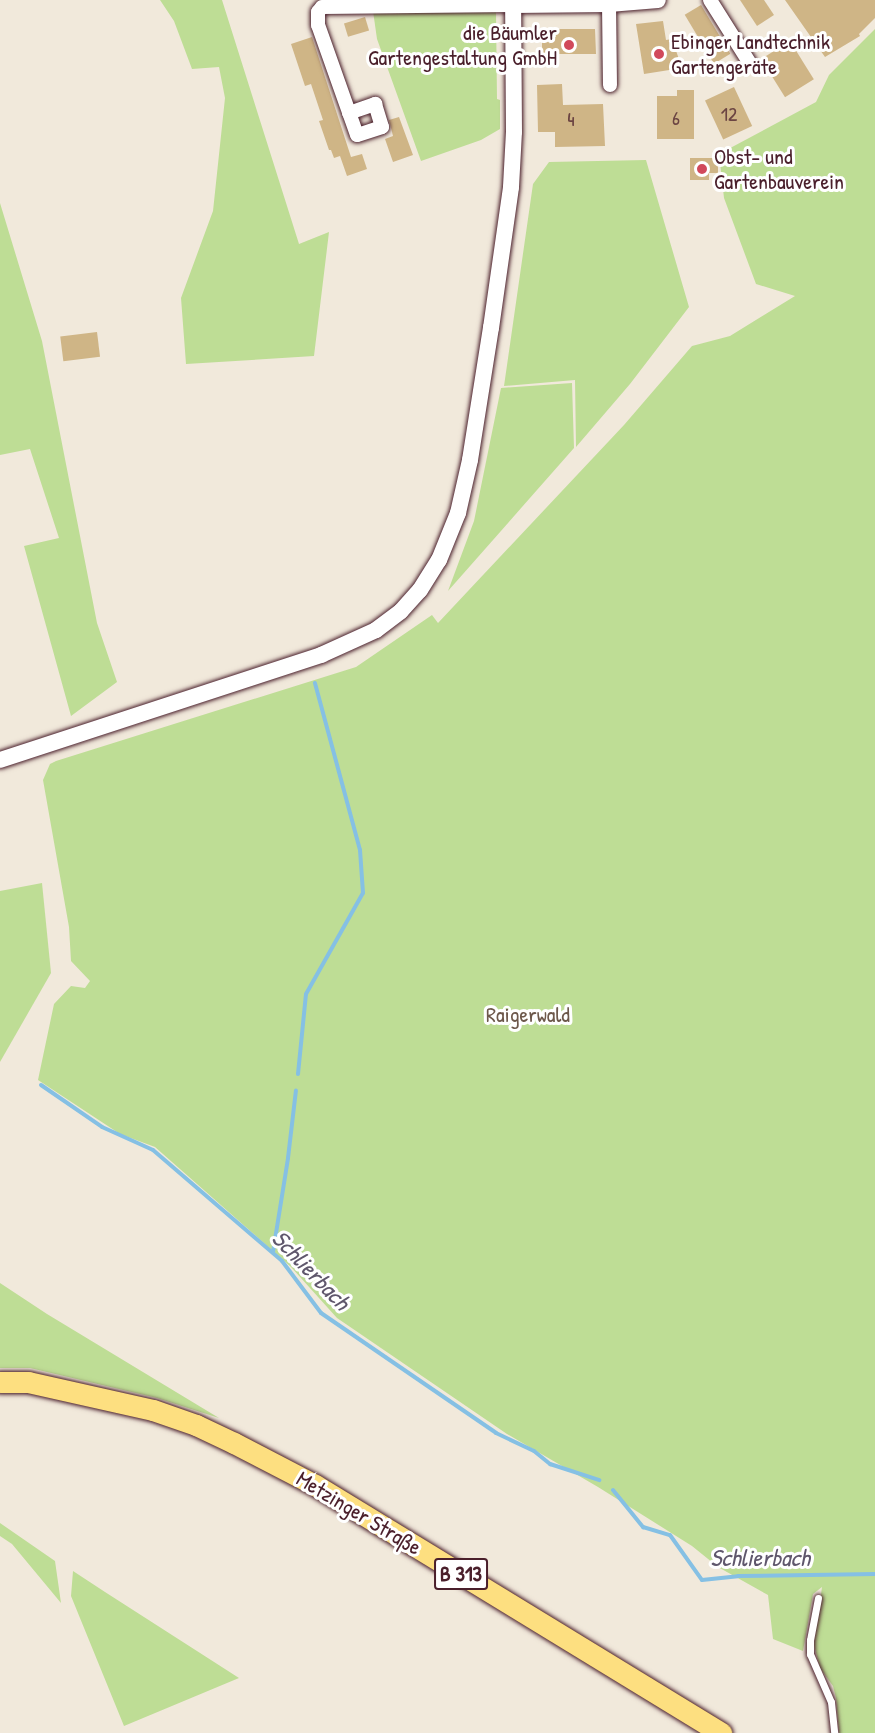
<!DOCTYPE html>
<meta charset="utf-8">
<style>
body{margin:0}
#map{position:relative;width:875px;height:1733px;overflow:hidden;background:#f1e9db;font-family:"Patrick Hand",sans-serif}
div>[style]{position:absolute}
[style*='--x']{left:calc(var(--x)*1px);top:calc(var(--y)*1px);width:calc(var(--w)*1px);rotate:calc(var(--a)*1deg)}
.green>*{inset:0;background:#bedd95}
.stream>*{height:4px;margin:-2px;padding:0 2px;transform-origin:2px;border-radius:2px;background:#85c0e4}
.building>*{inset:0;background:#cfb586;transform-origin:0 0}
.roads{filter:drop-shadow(0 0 2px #4a1f2b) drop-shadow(0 0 2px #4a1f2b)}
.service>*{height:7px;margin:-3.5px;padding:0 3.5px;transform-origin:3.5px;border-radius:3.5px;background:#fff}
.minor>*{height:14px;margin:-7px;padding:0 7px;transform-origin:7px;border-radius:7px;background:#fff}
.tertiary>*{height:16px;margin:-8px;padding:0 8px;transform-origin:8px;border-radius:8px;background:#fff}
.primary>*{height:21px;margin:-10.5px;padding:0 10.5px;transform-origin:10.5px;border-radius:10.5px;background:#fddf80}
.dots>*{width:16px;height:16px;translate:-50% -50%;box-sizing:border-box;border:3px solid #fff;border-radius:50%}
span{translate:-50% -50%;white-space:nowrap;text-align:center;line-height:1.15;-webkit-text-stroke:6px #fff;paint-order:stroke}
.number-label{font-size:20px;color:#6b4442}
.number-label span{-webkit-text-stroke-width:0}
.shield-label span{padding:2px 4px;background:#fff;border:2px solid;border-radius:4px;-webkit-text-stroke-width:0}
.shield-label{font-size:21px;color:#4a1f2b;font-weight:700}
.poi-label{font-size:22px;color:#4a1f2b}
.right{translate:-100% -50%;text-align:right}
.left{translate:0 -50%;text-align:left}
.park-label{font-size:22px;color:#6d584b}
.street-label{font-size:22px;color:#4a1f2b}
.water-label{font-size:24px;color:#5f576c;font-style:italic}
</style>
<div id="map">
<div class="green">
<i style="clip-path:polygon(160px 0,222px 0,299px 244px,329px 232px,314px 356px,186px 364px,181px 298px,213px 211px,225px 98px,219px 67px,192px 69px,174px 21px)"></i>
<i style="clip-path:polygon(373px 11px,496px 11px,497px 99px,500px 100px,500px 129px,481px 140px,421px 161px,377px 39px)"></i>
<i style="clip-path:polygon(875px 29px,875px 1733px,839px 1733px,836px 1698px,833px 1686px,820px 1668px,814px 1645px,822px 1587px,813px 1594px,803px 1651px,773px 1639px,768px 1595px,718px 1567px,692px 1546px,598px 1487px,507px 1434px,337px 1318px,291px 1267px,155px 1147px,120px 1134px,38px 1080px,54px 1004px,71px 986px,85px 988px,90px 981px,71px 961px,69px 927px,43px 780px,50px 764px,56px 761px,356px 667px,432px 615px,438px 623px,624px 425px,692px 346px,730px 336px,795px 296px,756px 284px,724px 198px,719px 154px,816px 102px,829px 75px)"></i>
<i style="clip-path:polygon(646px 160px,689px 307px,630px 384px,576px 447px,575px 380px,504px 386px,533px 184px,549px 162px)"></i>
<i style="clip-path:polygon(0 203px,42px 341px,97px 623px,117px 682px,71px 716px,24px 546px,59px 538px,30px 449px,0 455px)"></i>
<i style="clip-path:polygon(572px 383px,574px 448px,448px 591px,474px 521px,501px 388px)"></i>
<i style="clip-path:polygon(42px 883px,51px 973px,0 1062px,0 891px)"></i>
<i style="clip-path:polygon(0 1283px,47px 1314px,219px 1418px,157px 1398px,30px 1368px,0 1368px)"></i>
<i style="clip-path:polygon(0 1523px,55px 1561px,61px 1603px,12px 1544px,0 1536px)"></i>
<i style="clip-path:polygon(73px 1571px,105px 1592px,239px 1678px,124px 1726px,71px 1596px)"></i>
</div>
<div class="stream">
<i style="--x:298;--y:1074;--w:80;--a:-84.3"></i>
<i style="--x:306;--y:994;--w:116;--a:-60.6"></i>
<i style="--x:363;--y:893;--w:43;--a:-94"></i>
<i style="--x:360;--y:850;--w:173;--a:-105.1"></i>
<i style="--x:41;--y:1085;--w:74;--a:34.5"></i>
<i style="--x:102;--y:1127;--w:56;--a:24.3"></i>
<i style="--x:153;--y:1150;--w:170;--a:40.7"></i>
<i style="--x:282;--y:1261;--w:65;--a:53.1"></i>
<i style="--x:321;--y:1313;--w:212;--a:34.4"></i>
<i style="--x:496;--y:1433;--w:42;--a:25.3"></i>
<i style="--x:534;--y:1451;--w:21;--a:39"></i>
<i style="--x:550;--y:1464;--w:52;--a:18.1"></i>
<i style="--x:273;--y:1252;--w:95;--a:-80.9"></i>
<i style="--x:288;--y:1158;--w:68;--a:-83.3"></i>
<i style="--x:613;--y:1490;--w:48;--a:51"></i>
<i style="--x:643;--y:1527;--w:28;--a:17"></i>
<i style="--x:670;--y:1535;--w:55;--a:54.6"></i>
<i style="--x:702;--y:1580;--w:36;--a:-6"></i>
<i style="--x:738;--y:1576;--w:137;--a:-0.8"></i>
</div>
<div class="building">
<i style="clip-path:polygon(740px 0,764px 0,774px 15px,757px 26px)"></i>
<i style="clip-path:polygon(785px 0,875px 0,875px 18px,859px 34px,860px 36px,825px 57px)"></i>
<i style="left:701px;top:5px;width:57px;height:19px;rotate:59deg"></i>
<i style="left:365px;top:17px;width:14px;height:22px;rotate:73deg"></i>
<i style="clip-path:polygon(663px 21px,666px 40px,672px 39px,682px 68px,644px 74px,636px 24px)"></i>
<i style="clip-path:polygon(556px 29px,595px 29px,596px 54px,542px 54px,542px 37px,556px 37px)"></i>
<i style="clip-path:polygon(312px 37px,351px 157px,362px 154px,367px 169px,347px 176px,340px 156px,334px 158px,331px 150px,329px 150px,319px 121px,323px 120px,311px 84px,305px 86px,291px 44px)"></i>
<i style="left:790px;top:41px;width:45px;height:34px;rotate:58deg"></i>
<i style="clip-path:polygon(562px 84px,563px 105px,603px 104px,605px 146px,555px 147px,555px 132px,538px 132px,537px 85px)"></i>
<i style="left:734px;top:87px;width:43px;height:32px;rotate:65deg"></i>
<i style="clip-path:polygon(677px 90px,694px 90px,694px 139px,657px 139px,657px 96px,677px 96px)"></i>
<i style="clip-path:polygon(399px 117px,413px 155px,393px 162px,385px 139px,393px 136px,389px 120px)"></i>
<i style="clip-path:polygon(690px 158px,718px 158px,718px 173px,709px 173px,709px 180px,690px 180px)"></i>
<i style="left:97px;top:332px;width:25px;height:37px;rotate:83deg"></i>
</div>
<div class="roads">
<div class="service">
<i style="--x:818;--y:1598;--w:43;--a:100.8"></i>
<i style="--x:810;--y:1640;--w:14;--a:90"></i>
<i style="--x:810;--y:1654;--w:52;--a:66.4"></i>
<i style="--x:831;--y:1702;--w:31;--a:84"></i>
</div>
<div class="minor">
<i style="--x:710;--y:0;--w:73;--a:57.8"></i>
<i style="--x:609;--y:4;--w:81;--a:89.3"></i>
<i style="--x:349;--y:113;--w:28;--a:-19"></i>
<i style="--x:375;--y:104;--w:24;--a:73"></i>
<i style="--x:382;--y:127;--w:26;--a:162"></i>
<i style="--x:357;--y:135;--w:117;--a:-109.5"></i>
<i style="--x:318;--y:25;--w:13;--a:-90"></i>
<i style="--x:318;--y:12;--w:6;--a:-51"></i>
<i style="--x:322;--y:7;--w:191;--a:-0.6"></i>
</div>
<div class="tertiary">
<i style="--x:513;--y:5;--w:96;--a:-0.6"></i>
<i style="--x:609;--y:4;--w:49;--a:-4.7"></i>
<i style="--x:0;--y:760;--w:338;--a:-18.1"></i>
<i style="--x:321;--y:655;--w:60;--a:-24.4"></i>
<i style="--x:376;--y:630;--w:31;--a:-37"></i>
<i style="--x:401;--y:611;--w:28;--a:-48"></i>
<i style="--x:420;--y:590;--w:36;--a:-58"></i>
<i style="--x:439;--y:560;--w:51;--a:-68"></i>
<i style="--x:458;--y:513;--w:54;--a:-77.2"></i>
<i style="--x:470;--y:460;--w:134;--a:-81"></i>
<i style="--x:491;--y:328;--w:142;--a:-81.9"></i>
<i style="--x:511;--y:187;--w:55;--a:-86.9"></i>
<i style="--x:514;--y:132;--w:132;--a:-90.4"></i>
</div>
<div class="primary">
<i style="--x:0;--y:1382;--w:28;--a:0"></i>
<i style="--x:28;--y:1382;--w:128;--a:12.6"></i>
<i style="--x:153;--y:1410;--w:46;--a:19.2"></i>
<i style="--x:196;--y:1425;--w:42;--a:25.3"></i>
<i style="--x:234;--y:1443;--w:91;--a:27.4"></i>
<i style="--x:315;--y:1485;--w:476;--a:31.4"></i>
</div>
</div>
<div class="dots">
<i style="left:569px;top:45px;background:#d1495b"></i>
<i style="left:659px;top:54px;background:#d1495b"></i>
<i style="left:702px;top:169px;background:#d1495b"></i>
</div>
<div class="number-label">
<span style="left:729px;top:113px">12</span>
<span style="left:676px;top:117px">6</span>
<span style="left:571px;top:118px">4</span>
</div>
<div class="shield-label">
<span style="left:461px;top:1574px">B 313</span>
</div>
<div class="poi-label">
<span class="right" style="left:557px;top:45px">die Bäumler<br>Gartengestaltung GmbH</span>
<span class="left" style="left:671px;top:54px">Ebinger Landtechnik<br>Gartengeräte</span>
<span class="left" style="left:714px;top:169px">Obst- und<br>Gartenbauverein</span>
</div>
<div class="park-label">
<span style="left:528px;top:1015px">Raigerwald</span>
</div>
<div class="street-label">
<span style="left:359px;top:1513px;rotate:31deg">Metzinger Straße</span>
</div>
<div class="water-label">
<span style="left:311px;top:1270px;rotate:46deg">Schlierbach</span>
<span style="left:760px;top:1558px">Schlierbach</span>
</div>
</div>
